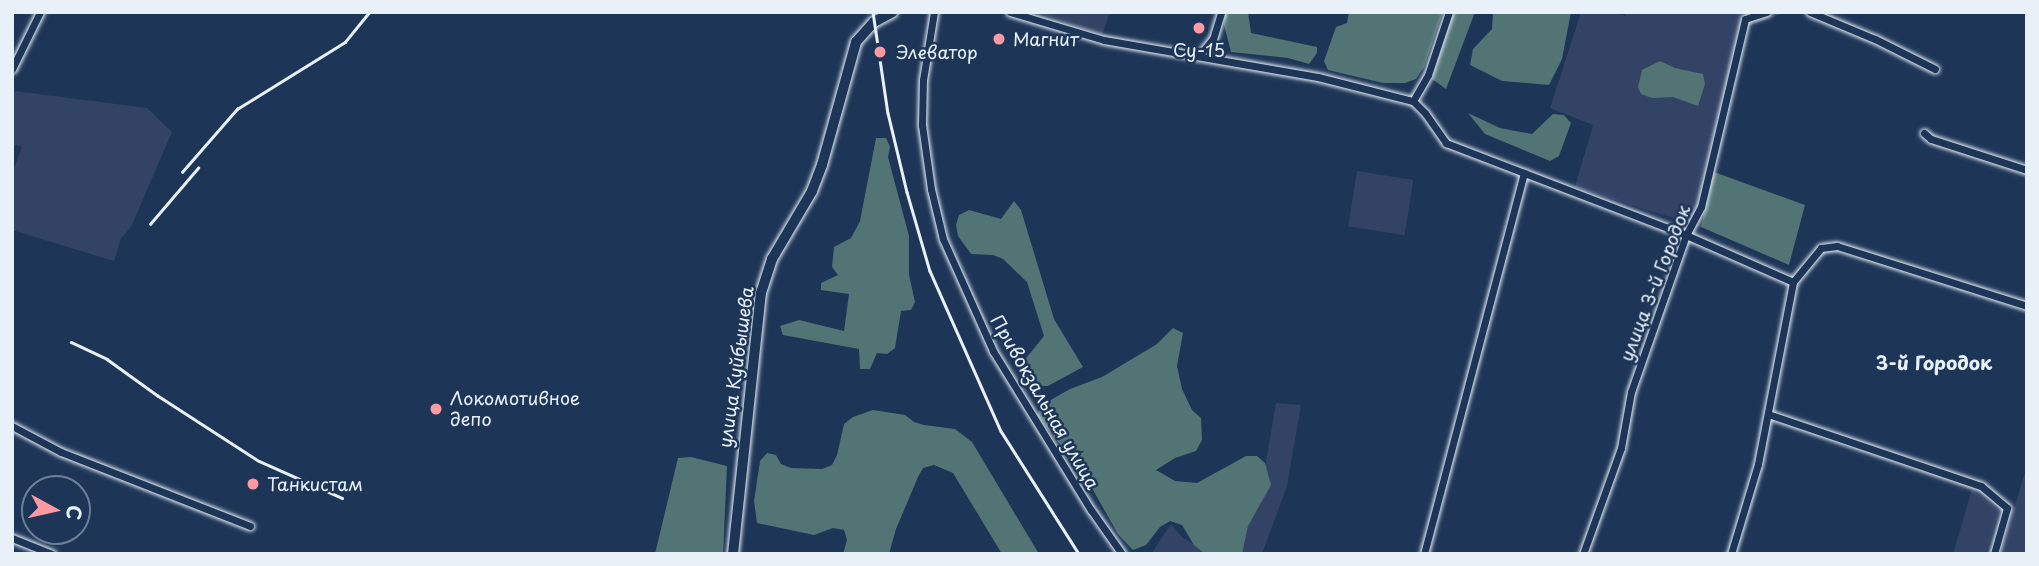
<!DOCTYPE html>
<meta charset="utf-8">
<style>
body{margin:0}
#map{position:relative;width:2039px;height:566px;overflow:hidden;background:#1d3557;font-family:"Playpen Sans",sans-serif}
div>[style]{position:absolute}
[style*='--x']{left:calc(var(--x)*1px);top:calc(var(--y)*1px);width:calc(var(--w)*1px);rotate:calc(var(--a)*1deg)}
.built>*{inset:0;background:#334366;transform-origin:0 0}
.green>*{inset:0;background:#527474}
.roads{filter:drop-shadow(0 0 2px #e8f1f8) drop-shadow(0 0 2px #e8f1f8)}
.street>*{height:7px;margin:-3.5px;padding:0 3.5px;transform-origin:3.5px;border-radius:3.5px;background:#1d3557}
.secondary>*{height:10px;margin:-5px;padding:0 5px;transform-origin:5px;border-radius:5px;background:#1d3557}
.rail>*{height:2.5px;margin:-1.25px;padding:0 1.25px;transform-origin:1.25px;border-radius:1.25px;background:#e8f1f8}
.dots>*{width:19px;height:19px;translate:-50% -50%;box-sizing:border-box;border:4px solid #1d3557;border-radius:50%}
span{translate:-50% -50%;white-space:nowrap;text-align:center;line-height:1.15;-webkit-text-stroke:5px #1d3557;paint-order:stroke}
.poi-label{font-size:18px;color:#e8f1f8}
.left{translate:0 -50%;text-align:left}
.street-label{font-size:18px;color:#e8f1f8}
.neighbourhood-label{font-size:19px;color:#e8f1f8;font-weight:700}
.frame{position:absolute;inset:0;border:14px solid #e8f1f8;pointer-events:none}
.north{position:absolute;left:21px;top:475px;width:70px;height:70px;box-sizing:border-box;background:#1d3557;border:2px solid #6e8097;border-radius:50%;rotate:98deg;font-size:19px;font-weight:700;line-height:28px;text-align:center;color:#e8f1f8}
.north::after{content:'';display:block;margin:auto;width:24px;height:32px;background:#ff9aa2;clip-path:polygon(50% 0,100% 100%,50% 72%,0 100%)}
</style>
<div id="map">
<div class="built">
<i style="clip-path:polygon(1036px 12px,1110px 12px,1102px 35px)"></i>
<i style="clip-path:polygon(1581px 12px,1612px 12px,1625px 16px,1626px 12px,1787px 12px,1748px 26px,1701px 227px,1575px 187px,1593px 125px,1550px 108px)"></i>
<i style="clip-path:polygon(15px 91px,147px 108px,172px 132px,131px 227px,121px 238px,114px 261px,12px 230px,12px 173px,22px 147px,12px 144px,12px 98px)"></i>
<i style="left:1357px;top:171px;width:57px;height:56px;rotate:9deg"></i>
<i style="clip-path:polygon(1276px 403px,1301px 405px,1287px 486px,1262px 554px,1233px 554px,1263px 480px)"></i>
<i style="clip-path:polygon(2027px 465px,2027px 554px,2000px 554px,2020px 489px)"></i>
<i style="clip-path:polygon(1972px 489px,1999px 511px,1985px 554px,1953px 554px)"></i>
<i style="clip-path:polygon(1171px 524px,1183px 538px,1211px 554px,1151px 554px)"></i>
</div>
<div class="green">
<i style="clip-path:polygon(1225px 12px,1248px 12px,1251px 33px,1317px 47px,1317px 53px,1309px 64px,1288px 58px,1231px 52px,1224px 25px)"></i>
<i style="clip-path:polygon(1349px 12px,1443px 12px,1424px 67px,1416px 79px,1405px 83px,1383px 83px,1328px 70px,1324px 61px,1336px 27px,1347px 23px)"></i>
<i style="clip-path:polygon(1452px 12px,1475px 12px,1446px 89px,1432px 79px)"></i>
<i style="clip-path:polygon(1493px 12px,1571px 12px,1562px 59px,1549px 85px,1502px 81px,1470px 65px,1473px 49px,1492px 29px)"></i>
<i style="clip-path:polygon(1660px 61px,1675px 68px,1703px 74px,1705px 84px,1698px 106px,1673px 97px,1652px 98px,1641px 94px,1638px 87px,1642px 70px)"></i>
<i style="clip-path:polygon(1468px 113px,1500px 128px,1532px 134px,1553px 114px,1564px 115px,1571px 123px,1559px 156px,1550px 161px,1485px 134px)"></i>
<i style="clip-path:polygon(876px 138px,886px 138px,890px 147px,888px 157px,909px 236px,909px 275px,915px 302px,911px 310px,901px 311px,895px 348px,887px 354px,877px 353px,870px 369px,860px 369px,859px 349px,783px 335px,780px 326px,799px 320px,844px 331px,849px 294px,821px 290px,821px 283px,838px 275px,832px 267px,834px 247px,851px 238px,860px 221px)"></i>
<i style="clip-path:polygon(1714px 172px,1805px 205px,1789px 265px,1701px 227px)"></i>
<i style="clip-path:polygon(1014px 201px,1021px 210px,1054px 319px,1083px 367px,1048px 386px,1037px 386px,1019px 373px,1023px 362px,1044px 336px,1027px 282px,1003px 259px,993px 255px,971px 254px,958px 236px,956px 225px,959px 215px,969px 210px,1001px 219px)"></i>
<i style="clip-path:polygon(1173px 328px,1183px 333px,1177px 366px,1182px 389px,1192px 410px,1201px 418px,1202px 440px,1196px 451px,1175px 458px,1156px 470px,1175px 481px,1197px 483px,1246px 456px,1257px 456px,1265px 463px,1271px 485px,1248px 526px,1242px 554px,1205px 554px,1194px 545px,1182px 525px,1170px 521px,1160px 527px,1146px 545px,1133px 550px,1118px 534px,1085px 476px,1037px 415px,1042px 405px,1070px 389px,1102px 377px,1157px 344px)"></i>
<i style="clip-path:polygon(873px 410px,905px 415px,914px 422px,924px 425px,955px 429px,972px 442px,1039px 554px,1002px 554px,953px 473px,934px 465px,923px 468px,918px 477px,896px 529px,889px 554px,843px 554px,847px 540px,844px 530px,833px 528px,814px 535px,757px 523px,754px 501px,760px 461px,767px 453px,776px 455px,781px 464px,791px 468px,822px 469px,832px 465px,837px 455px,844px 424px,853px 417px)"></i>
<i style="clip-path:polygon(691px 457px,727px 466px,723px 554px,655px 554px,678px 458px)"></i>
</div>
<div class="roads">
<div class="street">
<i style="--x:934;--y:12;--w:69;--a:99.2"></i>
<i style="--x:923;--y:80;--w:45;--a:91.3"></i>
<i style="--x:922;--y:125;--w:65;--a:82"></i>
<i style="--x:931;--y:189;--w:51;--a:76.5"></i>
<i style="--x:943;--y:239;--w:123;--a:65.9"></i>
<i style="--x:993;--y:351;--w:187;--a:58.4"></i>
<i style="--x:1091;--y:510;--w:54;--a:54.8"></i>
<i style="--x:1010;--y:12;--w:98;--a:16.6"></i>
<i style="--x:1104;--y:40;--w:217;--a:9.8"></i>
<i style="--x:1318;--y:77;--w:98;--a:14.2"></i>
<i style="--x:1413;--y:101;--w:17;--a:45"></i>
<i style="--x:1425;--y:113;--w:37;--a:55"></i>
<i style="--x:1446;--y:143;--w:257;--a:21"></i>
<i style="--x:1686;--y:235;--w:117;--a:23.7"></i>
<i style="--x:1810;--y:12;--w:70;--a:22.6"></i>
<i style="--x:1875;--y:39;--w:67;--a:26.6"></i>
<i style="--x:1199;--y:56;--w:22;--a:-51"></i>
<i style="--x:1213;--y:39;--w:28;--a:-73"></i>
<i style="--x:12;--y:69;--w:64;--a:-63.8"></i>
<i style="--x:1413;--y:101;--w:30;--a:-60"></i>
<i style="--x:1428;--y:75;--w:66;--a:-71.6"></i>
<i style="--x:1924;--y:133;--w:9;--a:41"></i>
<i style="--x:1931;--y:139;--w:101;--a:17.9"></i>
<i style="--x:1793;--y:282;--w:44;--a:-50.5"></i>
<i style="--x:1821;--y:248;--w:16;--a:-7"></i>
<i style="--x:1837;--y:246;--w:199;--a:17.5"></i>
<i style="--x:1768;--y:414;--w:225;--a:18.7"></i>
<i style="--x:1981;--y:486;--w:34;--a:40"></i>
<i style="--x:2007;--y:508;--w:48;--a:105.8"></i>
<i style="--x:12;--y:426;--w:55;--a:28"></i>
<i style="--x:61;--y:452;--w:203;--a:21.4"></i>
<i style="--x:12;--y:538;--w:43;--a:21.8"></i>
<i style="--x:1424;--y:554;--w:394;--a:-75.3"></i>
<i style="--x:1583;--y:554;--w:113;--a:-70.3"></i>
<i style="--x:1621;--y:448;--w:57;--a:-79.9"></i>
<i style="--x:1631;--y:392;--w:166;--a:-70.7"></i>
<i style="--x:1686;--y:235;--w:32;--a:-62"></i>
<i style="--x:1701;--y:207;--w:193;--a:-76.8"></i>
<i style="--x:1745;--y:19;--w:23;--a:-18"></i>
<i style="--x:1731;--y:554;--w:94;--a:-73.3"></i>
<i style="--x:1758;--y:464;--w:185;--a:-79.1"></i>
</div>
<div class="secondary">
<i style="--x:733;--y:554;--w:262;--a:-83.9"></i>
<i style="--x:761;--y:293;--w:36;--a:-72"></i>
<i style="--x:772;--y:259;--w:79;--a:-59.5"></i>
<i style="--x:812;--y:191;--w:28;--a:-69"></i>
<i style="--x:822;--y:165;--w:128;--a:-74.5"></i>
<i style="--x:856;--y:42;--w:27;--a:-48"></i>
<i style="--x:874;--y:22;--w:21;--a:-28"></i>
</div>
</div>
<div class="rail">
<i style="--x:873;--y:12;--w:102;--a:81.6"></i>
<i style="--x:888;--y:113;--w:81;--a:76.5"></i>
<i style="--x:907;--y:192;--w:82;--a:73.8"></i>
<i style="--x:930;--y:271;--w:175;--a:66.1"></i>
<i style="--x:1001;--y:431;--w:146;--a:57.6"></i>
<i style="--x:182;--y:172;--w:84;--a:-48.9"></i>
<i style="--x:237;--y:109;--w:127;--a:-31.8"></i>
<i style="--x:345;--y:42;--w:38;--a:-51"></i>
<i style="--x:150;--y:224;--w:74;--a:-49.4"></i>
<i style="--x:71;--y:342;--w:40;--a:25"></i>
<i style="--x:107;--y:359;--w:62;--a:35.8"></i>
<i style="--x:157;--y:395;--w:121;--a:32.9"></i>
<i style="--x:259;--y:461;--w:91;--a:24"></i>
</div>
<div class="dots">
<i style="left:1199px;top:28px;background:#ff9aa2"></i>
<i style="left:999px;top:39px;background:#ff9aa2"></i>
<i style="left:880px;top:52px;background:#ff9aa2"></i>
<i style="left:436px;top:409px;background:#ff9aa2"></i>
<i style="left:253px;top:484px;background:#ff9aa2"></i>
</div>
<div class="poi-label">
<span class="left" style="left:1013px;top:39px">Магнит</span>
<span style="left:1199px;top:50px">Су-15</span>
<span class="left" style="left:896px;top:52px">Элеватор</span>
<span class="left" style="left:450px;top:409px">Локомотивное<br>депо</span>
<span class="left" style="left:267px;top:484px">Танкистам</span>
</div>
<div class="street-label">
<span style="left:1655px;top:283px;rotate:-69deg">улица 3-й Городок</span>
<span style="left:736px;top:367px;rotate:-82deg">улица Куйбышева</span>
<span style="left:1045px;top:402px;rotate:60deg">Привокзальная улица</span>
</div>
<div class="neighbourhood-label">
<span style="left:1934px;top:363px">3-й Городок</span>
</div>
<div class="frame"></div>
<div class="north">С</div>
</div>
